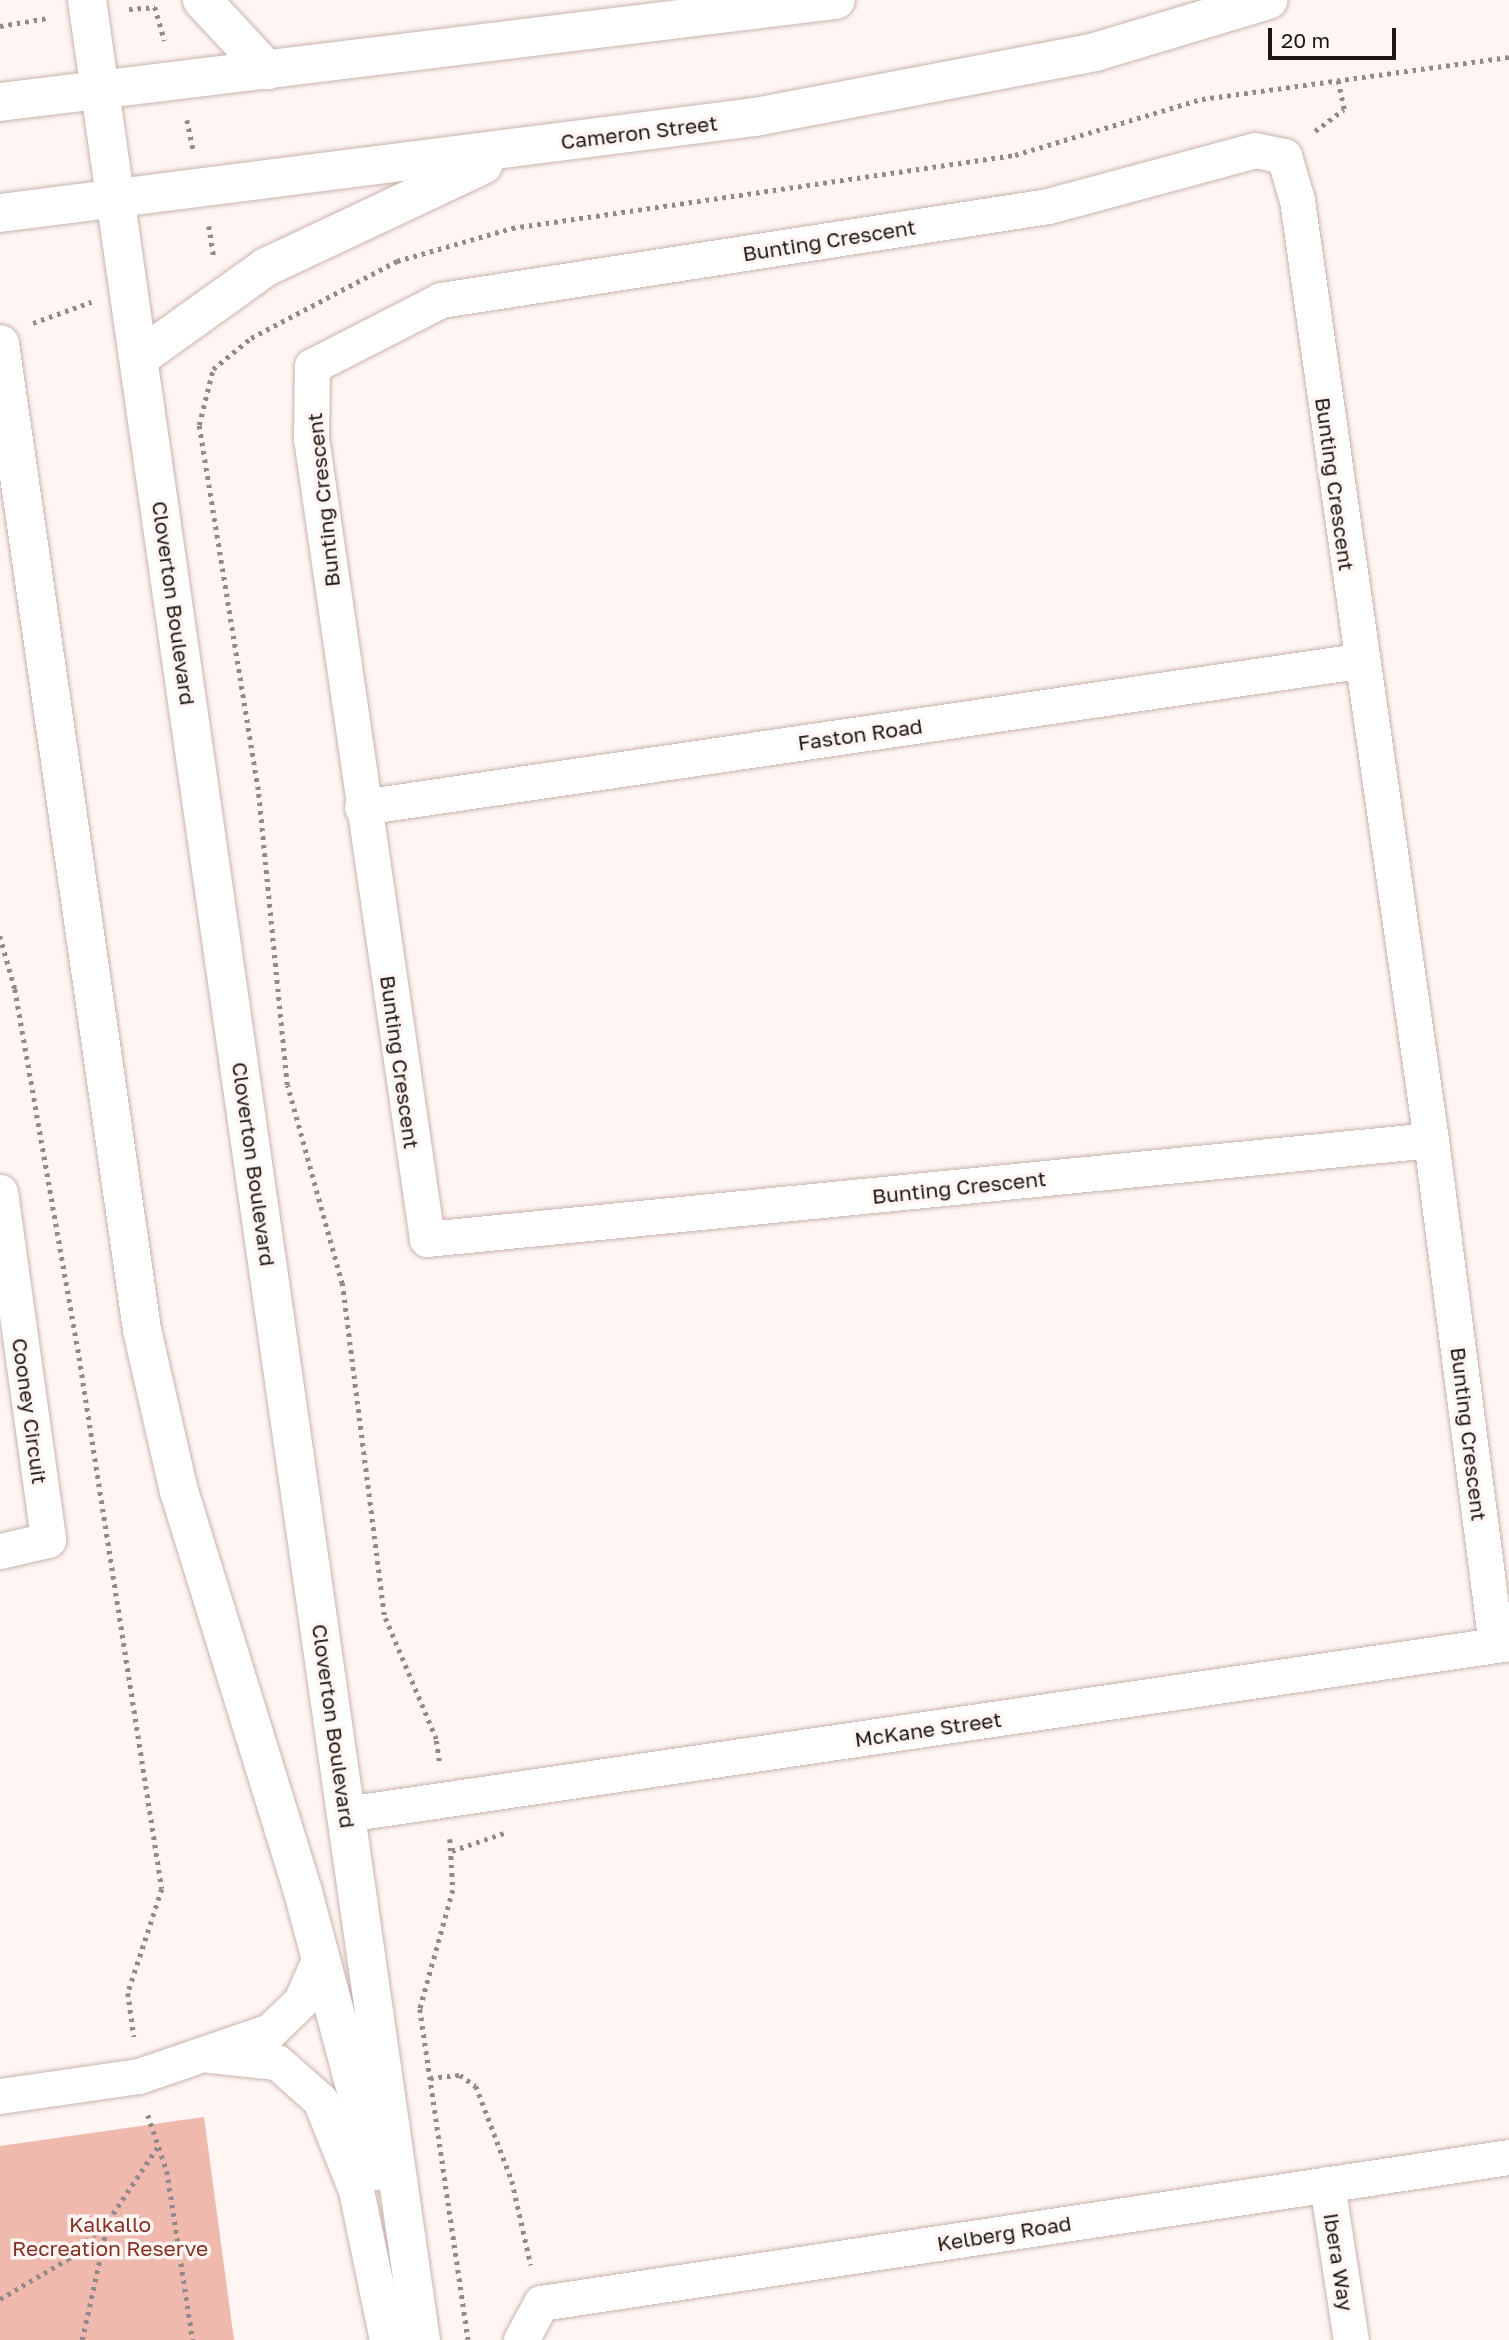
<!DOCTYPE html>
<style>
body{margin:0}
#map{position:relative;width:1509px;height:2340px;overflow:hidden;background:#fff6f4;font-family:"Golos Text",sans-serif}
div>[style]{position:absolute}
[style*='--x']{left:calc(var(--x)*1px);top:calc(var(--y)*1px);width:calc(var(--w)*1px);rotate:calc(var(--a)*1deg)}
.green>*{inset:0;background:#efb9ae}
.path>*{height:4.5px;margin-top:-2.25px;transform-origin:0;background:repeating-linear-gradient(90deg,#928988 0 3.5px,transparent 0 8.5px)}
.roads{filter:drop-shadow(0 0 2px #c9b3af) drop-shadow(0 0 2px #c9b3af)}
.minor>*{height:35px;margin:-17.5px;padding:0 17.5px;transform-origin:17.5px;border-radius:17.5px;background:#fff}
.tertiary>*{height:38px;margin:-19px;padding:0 19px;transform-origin:19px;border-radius:19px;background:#fff}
span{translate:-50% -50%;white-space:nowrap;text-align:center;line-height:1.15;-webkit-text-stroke:7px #fff6f4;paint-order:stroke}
.street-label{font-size:21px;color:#1e1615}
.park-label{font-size:21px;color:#833124}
.scale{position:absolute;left:1268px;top:28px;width:128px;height:32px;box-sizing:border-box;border:4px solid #1e1615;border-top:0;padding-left:9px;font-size:21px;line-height:24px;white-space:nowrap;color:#1e1615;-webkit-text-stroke:5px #fff6f4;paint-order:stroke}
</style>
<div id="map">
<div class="green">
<i style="clip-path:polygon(204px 2117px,234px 2340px,0 2340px,0 2146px)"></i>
</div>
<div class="path">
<i style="--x:129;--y:9;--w:26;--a:-4"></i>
<i style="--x:155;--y:7;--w:35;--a:74"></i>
<i style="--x:0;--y:26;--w:49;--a:-9.5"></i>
<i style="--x:187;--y:120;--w:30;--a:78"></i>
<i style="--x:1315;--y:131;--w:36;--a:-37"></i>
<i style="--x:1344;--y:109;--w:30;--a:-102"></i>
<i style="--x:209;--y:226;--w:30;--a:81"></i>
<i style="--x:33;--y:323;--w:62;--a:-19.9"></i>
<i style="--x:0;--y:936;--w:55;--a:74.2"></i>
<i style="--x:15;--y:989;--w:365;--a:80.1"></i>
<i style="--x:78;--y:1349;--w:546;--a:81.16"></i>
<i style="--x:162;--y:1889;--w:109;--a:108.1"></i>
<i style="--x:128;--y:1993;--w:44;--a:82.2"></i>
<i style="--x:439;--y:1761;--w:22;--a:-98"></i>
<i style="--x:436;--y:1739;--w:134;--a:-112.8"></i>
<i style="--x:384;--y:1615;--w:334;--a:-97.2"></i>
<i style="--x:342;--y:1284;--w:206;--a:-105.4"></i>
<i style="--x:287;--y:1085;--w:296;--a:-95.6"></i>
<i style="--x:258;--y:790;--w:370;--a:-99.2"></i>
<i style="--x:199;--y:425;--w:58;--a:-76"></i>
<i style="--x:213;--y:369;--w:49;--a:-39.2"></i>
<i style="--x:251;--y:338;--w:165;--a:-27.8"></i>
<i style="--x:397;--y:261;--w:120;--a:-16"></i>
<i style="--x:512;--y:228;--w:508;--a:-8.26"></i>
<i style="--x:1015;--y:155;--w:195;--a:-16.7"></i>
<i style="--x:1202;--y:99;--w:310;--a:-7.8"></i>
<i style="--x:450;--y:1839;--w:51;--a:86.6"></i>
<i style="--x:453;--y:1890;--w:123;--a:105.5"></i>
<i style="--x:420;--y:2009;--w:334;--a:81.7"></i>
<i style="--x:452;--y:1851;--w:55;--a:-19.1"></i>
<i style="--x:430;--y:2078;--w:30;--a:-6"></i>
<i style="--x:460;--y:2075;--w:19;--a:35"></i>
<i style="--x:476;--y:2086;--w:102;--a:69.2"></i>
<i style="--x:512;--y:2181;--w:86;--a:77.3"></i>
<i style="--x:148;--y:2115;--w:59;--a:71.3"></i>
<i style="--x:167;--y:2171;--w:171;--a:81.3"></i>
<i style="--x:0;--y:2299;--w:79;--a:-30.5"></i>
<i style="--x:68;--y:2259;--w:55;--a:-43.5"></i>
<i style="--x:108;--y:2221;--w:90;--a:-56.3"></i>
<i style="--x:82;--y:2340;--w:121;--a:-77.6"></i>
</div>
<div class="roads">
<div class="minor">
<i style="--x:362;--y:807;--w:1007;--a:-8.34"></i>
<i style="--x:1431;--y:1140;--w:1009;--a:174.37"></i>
<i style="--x:427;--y:1239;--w:809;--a:-98.24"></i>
<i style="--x:311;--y:438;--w:72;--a:-89.2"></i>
<i style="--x:312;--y:366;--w:145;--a:-27.1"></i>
<i style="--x:441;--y:300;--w:614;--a:-8.8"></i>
<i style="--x:1048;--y:206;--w:214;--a:-15.1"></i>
<i style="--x:1255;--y:150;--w:30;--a:12"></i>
<i style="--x:1284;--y:156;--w:46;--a:73.5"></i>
<i style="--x:1297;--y:200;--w:950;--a:81.89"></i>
<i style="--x:1431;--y:1140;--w:509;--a:82.67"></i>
<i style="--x:0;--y:1192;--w:351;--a:82.1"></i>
<i style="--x:48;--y:1540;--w:49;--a:167.1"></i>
<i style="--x:346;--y:1814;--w:1176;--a:-8.36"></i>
<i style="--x:210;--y:2055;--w:67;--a:6"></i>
<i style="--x:277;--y:2062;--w:57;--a:41.5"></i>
<i style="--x:320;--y:2100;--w:97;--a:68.2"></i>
<i style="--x:356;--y:2190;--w:153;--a:78.3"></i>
<i style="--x:0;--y:2096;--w:140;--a:-8.2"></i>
<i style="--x:139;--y:2076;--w:139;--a:-19"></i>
<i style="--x:270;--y:2031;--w:43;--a:-44.1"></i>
<i style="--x:301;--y:2001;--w:45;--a:-66.3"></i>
<i style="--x:1327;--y:2184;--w:158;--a:81.3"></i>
<i style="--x:521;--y:2340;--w:42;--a:-61.6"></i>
<i style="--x:541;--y:2303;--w:979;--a:-8.58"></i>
</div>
<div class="tertiary">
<i style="--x:87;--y:0;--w:2364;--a:81.88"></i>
<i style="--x:202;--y:0;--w:96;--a:47.1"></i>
<i style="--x:0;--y:102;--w:842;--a:-6.96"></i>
<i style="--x:0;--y:213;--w:761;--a:-7.25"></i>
<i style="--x:755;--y:117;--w:346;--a:-10.8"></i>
<i style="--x:1095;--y:52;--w:181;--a:-16.7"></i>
<i style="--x:0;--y:344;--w:996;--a:81.8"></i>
<i style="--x:142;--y:1330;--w:165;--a:77.1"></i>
<i style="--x:179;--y:1491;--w:420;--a:72.8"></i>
<i style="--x:303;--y:1892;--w:289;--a:75.1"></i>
<i style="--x:139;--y:358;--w:156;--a:-35.6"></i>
<i style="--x:266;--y:267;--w:240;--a:-25.2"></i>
</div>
</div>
<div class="street-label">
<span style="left:639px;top:132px;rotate:-7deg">Cameron Street</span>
<span style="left:829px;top:240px;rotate:-9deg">Bunting Crescent</span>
<span style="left:1335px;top:484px;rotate:82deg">Bunting Crescent</span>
<span style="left:323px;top:500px;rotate:-96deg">Bunting Crescent</span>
<span style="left:174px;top:603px;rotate:82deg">Cloverton Boulevard</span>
<span style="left:860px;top:734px;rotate:-8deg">Faston Road</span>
<span style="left:400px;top:1062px;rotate:82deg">Bunting Crescent</span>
<span style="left:254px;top:1164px;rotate:82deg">Cloverton Boulevard</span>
<span style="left:959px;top:1187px;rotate:-6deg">Bunting Crescent</span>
<span style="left:30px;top:1411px;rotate:82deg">Cooney Circuit</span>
<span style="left:1469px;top:1434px;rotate:83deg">Bunting Crescent</span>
<span style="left:334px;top:1726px;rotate:82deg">Cloverton Boulevard</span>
<span style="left:928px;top:1729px;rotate:-8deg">McKane Street</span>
<span style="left:1004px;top:2233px;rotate:-9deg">Kelberg Road</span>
<span style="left:1339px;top:2262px;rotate:81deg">Ibera Way</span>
</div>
<div class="park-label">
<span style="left:110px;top:2236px">Kalkallo<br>Recreation Reserve</span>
</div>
<div class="scale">20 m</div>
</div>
